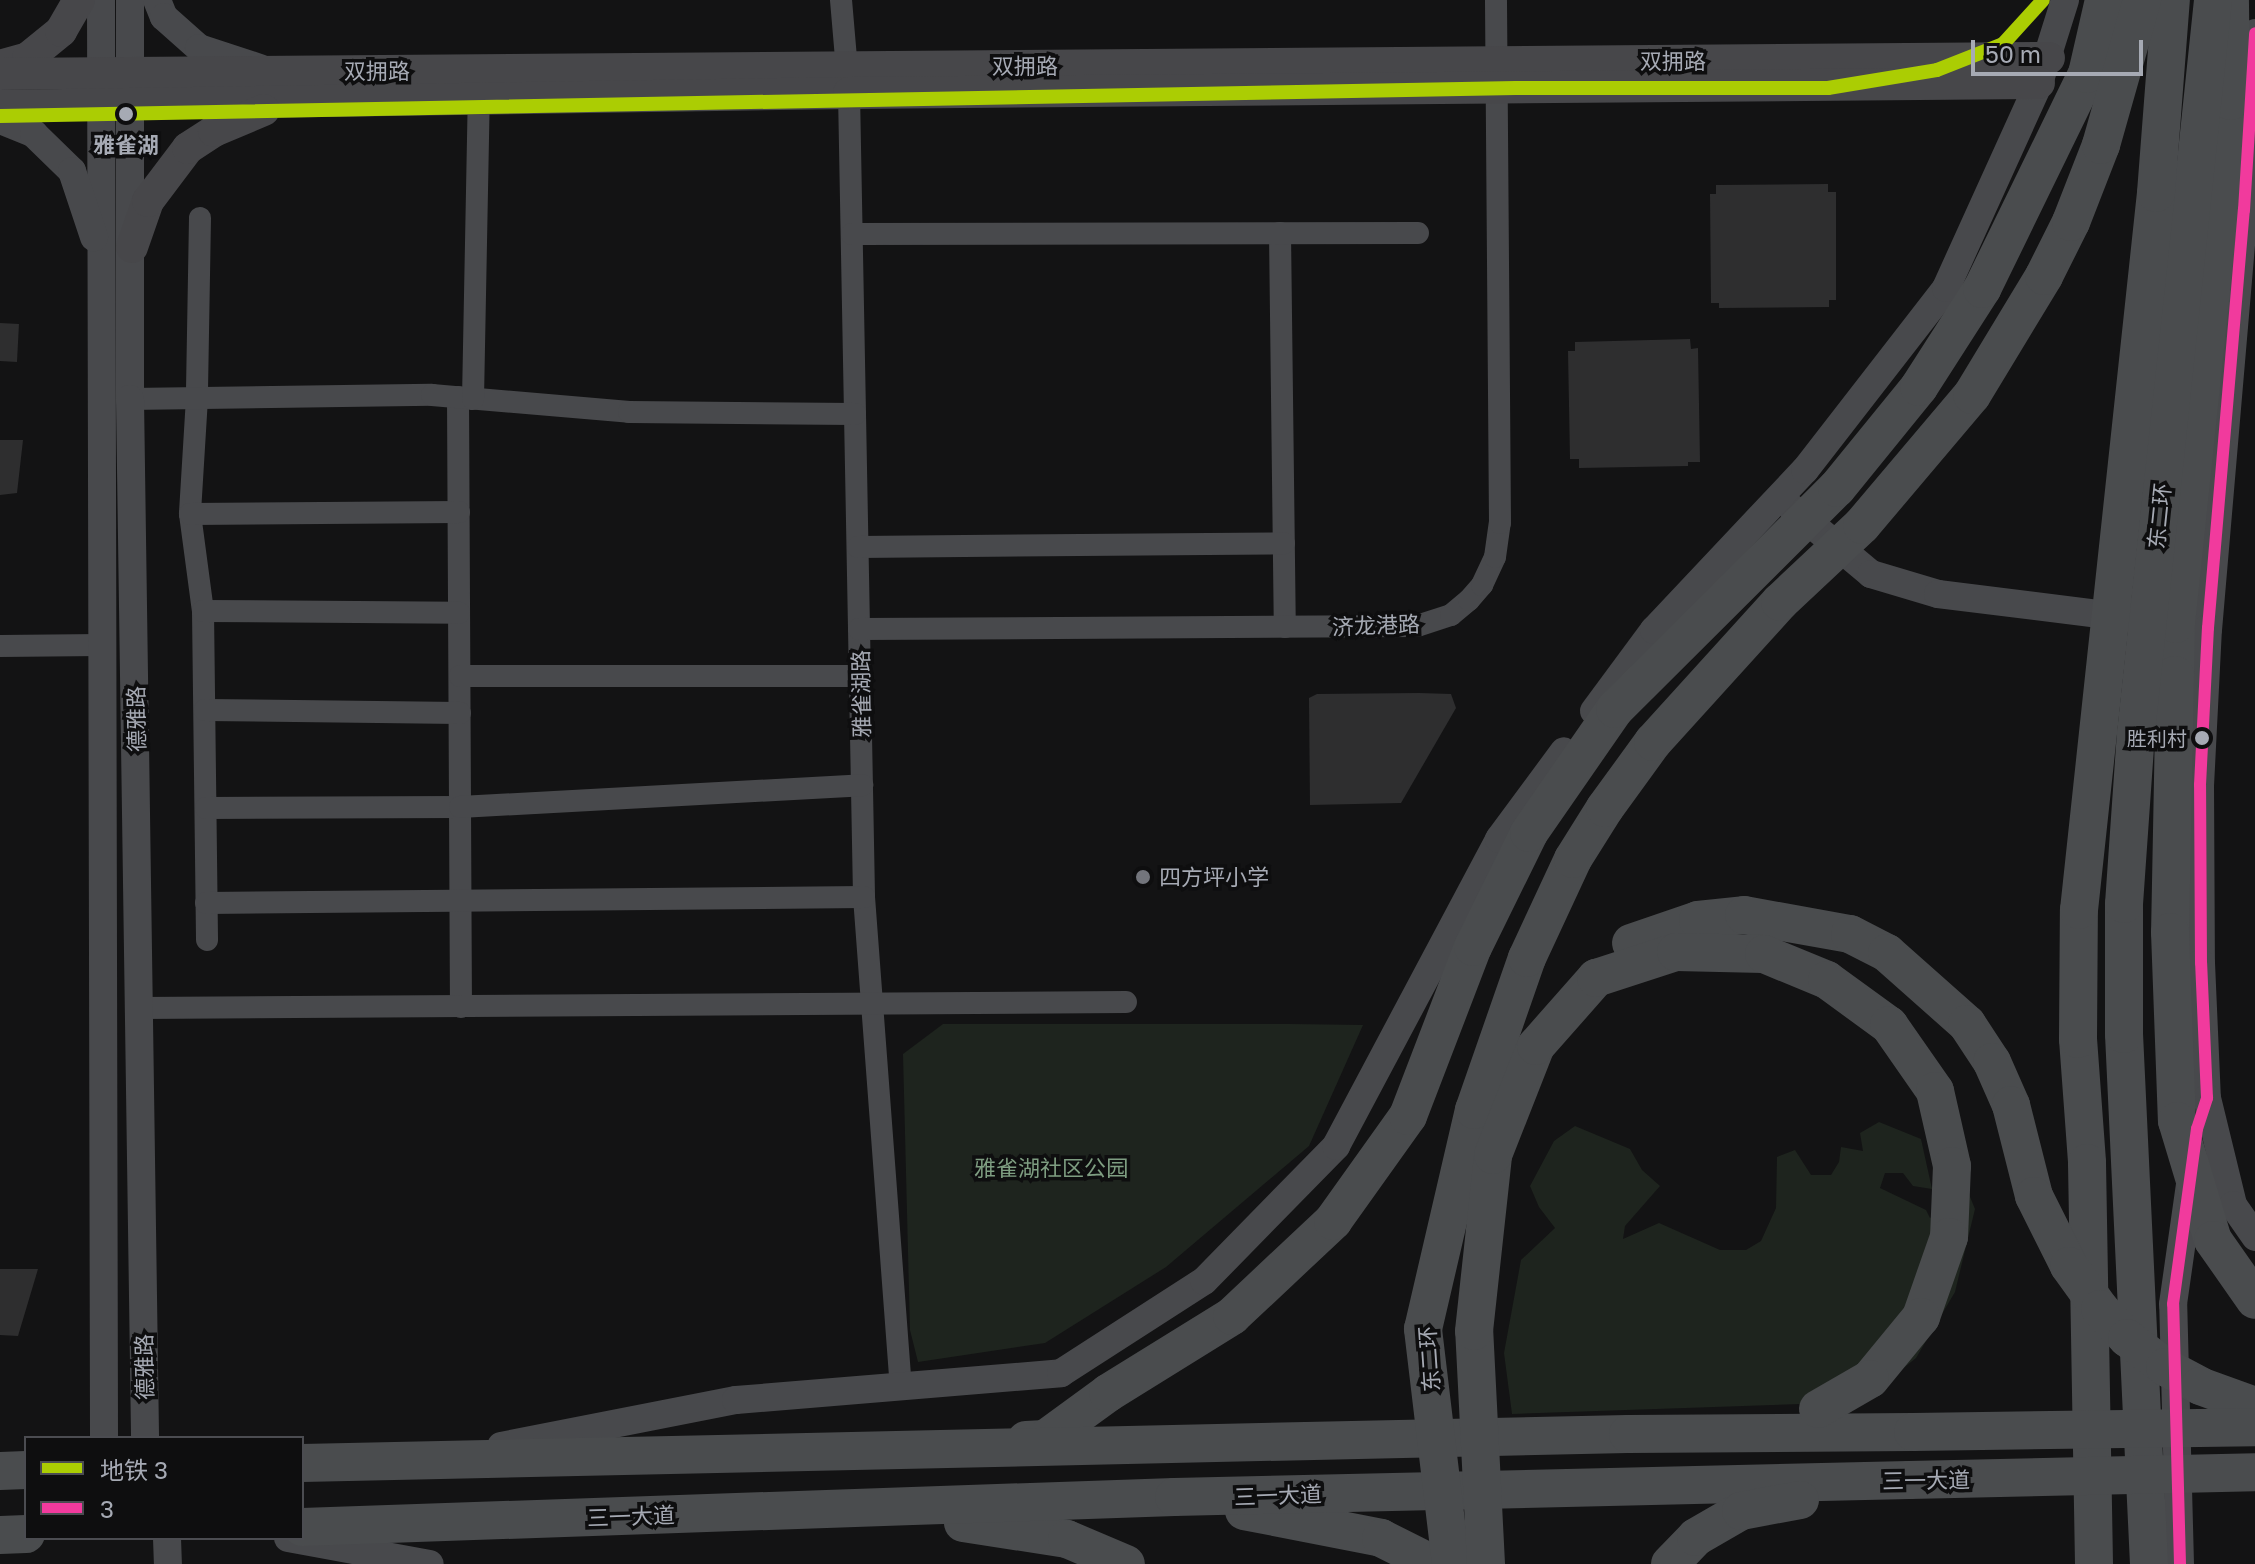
<!DOCTYPE html>
<meta charset="utf-8">
<style>
body{margin:0}
#map{position:relative;width:2255px;height:1564px;overflow:hidden;background:#131314;font-family:"Golos Text","Noto Sans SC",sans-serif}
div>[style]{position:absolute}
[style*='--x']{left:calc(var(--x)*1px);top:calc(var(--y)*1px);width:calc(var(--w)*1px);rotate:calc(var(--a)*1deg)}
.green>*{inset:0;background:#1e241e}
.building>*{inset:0;background:#2e2e2f;transform-origin:0 0}
.minor>*{height:22px;margin:-11px;padding:0 11px;transform-origin:11px;border-radius:11px;background:#48494c}
.tertiary>*{height:28px;margin:-14px;padding:0 14px;transform-origin:14px;border-radius:14px;background:#48494c}
.secondary>*{height:32px;margin:-16px;padding:0 16px;transform-origin:16px;border-radius:16px;background:#47474a}
.trunk>*{height:38px;margin:-19px;padding:0 19px;transform-origin:19px;border-radius:19px;background:#4a4c4e}
.trunk-bridge>*{height:38px;margin:-19px;padding:0 19px;transform-origin:19px;border-radius:19px;background:#4a4c4e}
.bus-1>*{height:12px;margin:-6px;padding:0 6px;transform-origin:6px;border-radius:6px;background:#f13a9d}
.metro-1>*{height:14px;margin:-7px;padding:0 7px;transform-origin:7px;border-radius:7px;background:#abcd03}
.dots>*{width:22px;height:22px;translate:-50% -50%;box-sizing:border-box;border:4px solid #0e0e0f;border-radius:50%}
span{translate:-50% -50%;white-space:nowrap;text-align:center;line-height:1.15;-webkit-text-stroke:7px #0e0e0f;paint-order:stroke}
.bus-label{font-size:20px;color:#a6aab4}
.right{translate:-100% -50%;text-align:right}
.street-label{font-size:22px;color:#a6aab4}
.stop-label{font-size:22px;color:#a6aab4;font-weight:700}
.poi-label{font-size:22px;color:#a6aab4}
.left{translate:0 -50%;text-align:left}
.park-label{font-size:22px;color:#7e9d81}
.legend{position:absolute;left:24px;top:1436px;width:280px;height:104px;box-sizing:border-box;background:#0e0e0f;border:2px solid #4b4c51;margin:0;padding:10px 14px;list-style:none;font-size:24px;color:#a6aab4}
.legend li{display:flex;align-items:center;gap:16px;height:40px}
.legend b{width:40px;border:2px solid #4b4c51}
.scale{position:absolute;left:1971px;top:40px;width:172px;height:36px;box-sizing:border-box;border:4px solid #a6aab4;border-top:0;padding-left:10px;font-size:24px;line-height:28px;white-space:nowrap;color:#a6aab4;-webkit-text-stroke:6px #0e0e0f;paint-order:stroke}
</style>
<div id="map">
<div class="green">
<i style="clip-path:polygon(943px 1024px,1290px 1024px,1363px 1025px,1309px 1146px,1166px 1267px,1045px 1343px,918px 1362px,910px 1330px,903px 1054px)"></i>
<i style="clip-path:polygon(1879px 1122px,1921px 1139px,1932px 1189px,1913px 1186px,1903px 1173px,1885px 1173px,1880px 1188px,1926px 1210px,1930px 1218px,1966px 1187px,1975px 1209px,1955px 1292px,1916px 1358px,1861px 1402px,1512px 1414px,1504px 1353px,1521px 1260px,1555px 1228px,1539px 1207px,1530px 1186px,1554px 1141px,1575px 1126px,1630px 1149px,1642px 1170px,1660px 1186px,1625px 1226px,1623px 1239px,1659px 1223px,1720px 1250px,1746px 1250px,1761px 1241px,1776px 1208px,1777px 1157px,1795px 1150px,1811px 1175px,1831px 1175px,1839px 1162px,1841px 1147px,1863px 1151px,1860px 1133px)"></i>
</div>
<div class="building">
<i style="clip-path:polygon(1828px 184px,1828px 192px,1836px 192px,1836px 300px,1829px 300px,1829px 307px,1719px 308px,1719px 303px,1711px 303px,1710px 194px,1716px 194px,1716px 185px)"></i>
<i style="left:0;top:323px;width:19px;height:38px;rotate:3deg"></i>
<i style="clip-path:polygon(1690px 339px,1691px 349px,1698px 348px,1700px 462px,1688px 462px,1688px 466px,1579px 468px,1579px 459px,1570px 459px,1568px 351px,1575px 351px,1575px 342px)"></i>
<i style="clip-path:polygon(0 440px,23px 440px,17px 493px,0 495px)"></i>
<i style="clip-path:polygon(1419px 693px,1451px 694px,1456px 708px,1401px 803px,1310px 805px,1309px 698px,1317px 694px)"></i>
<i style="clip-path:polygon(0 1269px,38px 1269px,18px 1336px,0 1335px)"></i>
</div>
<div class="minor">
<i style="--x:841;--y:0;--w:93;--a:85.1"></i>
<i style="--x:849;--y:93;--w:804;--a:88.93"></i>
<i style="--x:864;--y:897;--w:490;--a:85.7"></i>
<i style="--x:200;--y:218;--w:180;--a:91"></i>
<i style="--x:197;--y:398;--w:116;--a:93.5"></i>
<i style="--x:190;--y:514;--w:98;--a:82.4"></i>
<i style="--x:203;--y:611;--w:329;--a:89.3"></i>
<i style="--x:1280;--y:233;--w:394;--a:89.3"></i>
<i style="--x:852;--y:234;--w:566;--a:-0.1"></i>
<i style="--x:458;--y:397;--w:610;--a:89.72"></i>
<i style="--x:130;--y:399;--w:302;--a:-0.8"></i>
<i style="--x:432;--y:395;--w:198;--a:4.9"></i>
<i style="--x:629;--y:412;--w:226;--a:0.5"></i>
<i style="--x:473;--y:399;--w:300;--a:-88.9"></i>
<i style="--x:190;--y:514;--w:269;--a:-0.4"></i>
<i style="--x:858;--y:547;--w:426;--a:-0.5"></i>
<i style="--x:203;--y:611;--w:256;--a:0.4"></i>
<i style="--x:859;--y:629;--w:558;--a:-0.31"></i>
<i style="--x:1417;--y:626;--w:36;--a:-18"></i>
<i style="--x:1451;--y:615;--w:23;--a:-40"></i>
<i style="--x:1469;--y:600;--w:20;--a:-49"></i>
<i style="--x:1482;--y:585;--w:31;--a:-65"></i>
<i style="--x:1495;--y:557;--w:34;--a:-82"></i>
<i style="--x:1500;--y:523;--w:523;--a:-90.44"></i>
<i style="--x:0;--y:646;--w:101;--a:-0.6"></i>
<i style="--x:460;--y:676;--w:400;--a:0"></i>
<i style="--x:205;--y:710;--w:255;--a:0.7"></i>
<i style="--x:206;--y:808;--w:254;--a:-0.2"></i>
<i style="--x:460;--y:807;--w:403;--a:-3.1"></i>
<i style="--x:206;--y:903;--w:658;--a:-0.52"></i>
<i style="--x:140;--y:1008;--w:986;--a:-0.35"></i>
</div>
<div class="tertiary">
<i style="--x:101;--y:0;--w:1438;--a:89.88"></i>
<i style="--x:130;--y:0;--w:399;--a:90"></i>
<i style="--x:130;--y:399;--w:1039;--a:89.17"></i>
<i style="--x:157;--y:0;--w:18;--a:68"></i>
<i style="--x:164;--y:17;--w:47;--a:41.5"></i>
<i style="--x:199;--y:48;--w:64;--a:18.2"></i>
<i style="--x:2255;--y:33;--w:177;--a:93.6"></i>
<i style="--x:2244;--y:210;--w:420;--a:94.9"></i>
<i style="--x:2208;--y:628;--w:157;--a:92.9"></i>
<i style="--x:2200;--y:785;--w:178;--a:89.7"></i>
<i style="--x:2201;--y:963;--w:135;--a:87.5"></i>
<i style="--x:2207;--y:1098;--w:110;--a:76.3"></i>
<i style="--x:2233;--y:1205;--w:39;--a:55"></i>
<i style="--x:0;--y:120;--w:37;--a:22"></i>
<i style="--x:34;--y:134;--w:53;--a:44.2"></i>
<i style="--x:72;--y:171;--w:70;--a:71.6"></i>
<i style="--x:1792;--y:508;--w:103;--a:39.9"></i>
<i style="--x:1871;--y:574;--w:70;--a:16.6"></i>
<i style="--x:1938;--y:594;--w:193;--a:7.1"></i>
<i style="--x:1594;--y:711;--w:101;--a:-53.5"></i>
<i style="--x:1654;--y:630;--w:220;--a:-46.7"></i>
<i style="--x:1805;--y:470;--w:230;--a:-52.2"></i>
<i style="--x:1946;--y:288;--w:225;--a:-65.6"></i>
<i style="--x:2039;--y:83;--w:87;--a:-72.6"></i>
<i style="--x:501;--y:1446;--w:239;--a:-11.1"></i>
<i style="--x:736;--y:1400;--w:326;--a:-4.7"></i>
<i style="--x:1061;--y:1373;--w:170;--a:-32.8"></i>
<i style="--x:1204;--y:1281;--w:189;--a:-45.6"></i>
<i style="--x:1336;--y:1146;--w:348;--a:-62"></i>
<i style="--x:1499;--y:839;--w:109;--a:-53.5"></i>
<i style="--x:167;--y:1538;--w:26;--a:88"></i>
<i style="--x:288;--y:1538;--w:144;--a:10.4"></i>
<i style="--x:2180;--y:1564;--w:260;--a:-91.5"></i>
<i style="--x:2173;--y:1304;--w:128;--a:-81.9"></i>
</div>
<div class="secondary">
<i style="--x:0;--y:66;--w:29;--a:-16"></i>
<i style="--x:28;--y:58;--w:43;--a:-39.3"></i>
<i style="--x:61;--y:31;--w:36;--a:-60"></i>
<i style="--x:0;--y:74;--w:2049;--a:-0.45"></i>
<i style="--x:0;--y:106;--w:849;--a:-0.88"></i>
<i style="--x:849;--y:93;--w:1190;--a:-0.48"></i>
<i style="--x:132;--y:247;--w:49;--a:-70.8"></i>
<i style="--x:148;--y:201;--w:66;--a:-53"></i>
<i style="--x:188;--y:148;--w:31;--a:-33"></i>
<i style="--x:214;--y:131;--w:54;--a:-22.8"></i>
</div>
<div class="trunk">
<i style="--x:2175;--y:675;--w:51;--a:-88.9"></i>
<i style="--x:2176;--y:624;--w:526;--a:-84"></i>
<i style="--x:2231;--y:101;--w:101;--a:-90.6"></i>
<i style="--x:2124;--y:1034;--w:531;--a:87.3"></i>
<i style="--x:2078;--y:1039;--w:124;--a:85.8"></i>
<i style="--x:2087;--y:1163;--w:401;--a:89"></i>
<i style="--x:1026;--y:1440;--w:19;--a:-3"></i>
<i style="--x:1045;--y:1439;--w:78;--a:-36.1"></i>
<i style="--x:302;--y:1463;--w:1326;--a:-1.25"></i>
<i style="--x:1628;--y:1434;--w:285;--a:-0.4"></i>
<i style="--x:0;--y:1471;--w:26;--a:-2"></i>
<i style="--x:1244;--y:1511;--w:140;--a:11.1"></i>
<i style="--x:1381;--y:1538;--w:58;--a:26.6"></i>
<i style="--x:963;--y:1523;--w:105;--a:8.7"></i>
<i style="--x:1067;--y:1539;--w:64;--a:23"></i>
<i style="--x:302;--y:1527;--w:873;--a:-1.97"></i>
<i style="--x:1174;--y:1497;--w:735;--a:-1.32"></i>
<i style="--x:0;--y:1535;--w:26;--a:-2"></i>
<i style="--x:1670;--y:1564;--w:37;--a:-46"></i>
<i style="--x:1696;--y:1537;--w:52;--a:-30"></i>
<i style="--x:1741;--y:1511;--w:60;--a:-10.6"></i>
</div>
<div class="trunk-bridge">
<i style="--x:2175;--y:675;--w:257;--a:91.1"></i>
<i style="--x:2170;--y:932;--w:189;--a:87.9"></i>
<i style="--x:2177;--y:1121;--w:124;--a:73.2"></i>
<i style="--x:2213;--y:1240;--w:73;--a:55"></i>
<i style="--x:1631;--y:943;--w:71;--a:-18.9"></i>
<i style="--x:1698;--y:920;--w:46;--a:-6.2"></i>
<i style="--x:1744;--y:915;--w:108;--a:10.2"></i>
<i style="--x:1850;--y:934;--w:42;--a:27.2"></i>
<i style="--x:1887;--y:953;--w:107;--a:41.6"></i>
<i style="--x:1967;--y:1024;--w:45;--a:56.7"></i>
<i style="--x:1992;--y:1062;--w:47;--a:66.2"></i>
<i style="--x:2011;--y:1105;--w:94;--a:75.8"></i>
<i style="--x:2034;--y:1196;--w:78;--a:63.4"></i>
<i style="--x:2069;--y:1266;--w:53;--a:54.2"></i>
<i style="--x:2100;--y:1309;--w:40;--a:47"></i>
<i style="--x:2127;--y:1338;--w:48;--a:37.3"></i>
<i style="--x:2165;--y:1367;--w:40;--a:28"></i>
<i style="--x:2200;--y:1386;--w:59;--a:20"></i>
<i style="--x:2124;--y:1034;--w:130;--a:-90"></i>
<i style="--x:2124;--y:904;--w:171;--a:-86"></i>
<i style="--x:2136;--y:733;--w:737;--a:-84"></i>
<i style="--x:2078;--y:1039;--w:129;--a:-89.6"></i>
<i style="--x:2079;--y:910;--w:721;--a:-83.87"></i>
<i style="--x:2156;--y:193;--w:194;--a:-85.6"></i>
<i style="--x:1108;--y:1393;--w:146;--a:-31.8"></i>
<i style="--x:1232;--y:1316;--w:139;--a:-43.2"></i>
<i style="--x:1333;--y:1221;--w:129;--a:-54.5"></i>
<i style="--x:1408;--y:1116;--w:181;--a:-69"></i>
<i style="--x:1473;--y:947;--w:127;--a:-63.8"></i>
<i style="--x:1529;--y:833;--w:151;--a:-55.3"></i>
<i style="--x:1615;--y:709;--w:313;--a:-44.9"></i>
<i style="--x:1837;--y:488;--w:130;--a:-50.9"></i>
<i style="--x:1919;--y:387;--w:117;--a:-57.3"></i>
<i style="--x:1982;--y:289;--w:239;--a:-64"></i>
<i style="--x:2087;--y:74;--w:76;--a:-77.1"></i>
<i style="--x:1913;--y:1432;--w:342;--a:-0.8"></i>
<i style="--x:1909;--y:1480;--w:346;--a:-1.3"></i>
<i style="--x:1451;--y:1564;--w:237;--a:-96.8"></i>
<i style="--x:1423;--y:1329;--w:225;--a:-76.9"></i>
<i style="--x:1474;--y:1110;--w:161;--a:-70.8"></i>
<i style="--x:1527;--y:958;--w:109;--a:-65.1"></i>
<i style="--x:1573;--y:859;--w:60;--a:-57.9"></i>
<i style="--x:1605;--y:808;--w:82;--a:-54"></i>
<i style="--x:1653;--y:742;--w:189;--a:-47.8"></i>
<i style="--x:1780;--y:602;--w:112;--a:-43.2"></i>
<i style="--x:1862;--y:525;--w:170;--a:-49.8"></i>
<i style="--x:1972;--y:395;--w:139;--a:-58.8"></i>
<i style="--x:2044;--y:276;--w:60;--a:-63.4"></i>
<i style="--x:2071;--y:222;--w:83;--a:-68.7"></i>
<i style="--x:2101;--y:145;--w:151;--a:-74.2"></i>
<i style="--x:1486;--y:1564;--w:233;--a:-92.9"></i>
<i style="--x:1474;--y:1331;--w:177;--a:-83.8"></i>
<i style="--x:1493;--y:1155;--w:117;--a:-68.5"></i>
<i style="--x:1536;--y:1046;--w:91;--a:-48.6"></i>
<i style="--x:1596;--y:978;--w:84;--a:-18"></i>
<i style="--x:1676;--y:952;--w:88;--a:1.3"></i>
<i style="--x:1764;--y:954;--w:68;--a:22.4"></i>
<i style="--x:1827;--y:980;--w:77;--a:36"></i>
<i style="--x:1889;--y:1025;--w:80;--a:55.1"></i>
<i style="--x:1935;--y:1091;--w:77;--a:77.2"></i>
<i style="--x:1952;--y:1166;--w:71;--a:92.4"></i>
<i style="--x:1949;--y:1237;--w:85;--a:109.3"></i>
<i style="--x:1921;--y:1317;--w:80;--a:129.4"></i>
<i style="--x:1870;--y:1379;--w:60;--a:150"></i>
</div>
<div class="bus-1">
<i style="--x:2180;--y:1564;--w:260;--a:-91.5"></i>
<i style="--x:2173;--y:1304;--w:177;--a:-82.2"></i>
<i style="--x:2197;--y:1129;--w:33;--a:-72"></i>
<i style="--x:2207;--y:1098;--w:135;--a:-92.5"></i>
<i style="--x:2201;--y:963;--w:178;--a:-90.3"></i>
<i style="--x:2200;--y:785;--w:157;--a:-87.1"></i>
<i style="--x:2208;--y:628;--w:420;--a:-85.1"></i>
<i style="--x:2244;--y:210;--w:177;--a:-86.4"></i>
</div>
<div class="metro-1">
<i style="--x:0;--y:116;--w:1516;--a:-1.06"></i>
<i style="--x:1516;--y:88;--w:312;--a:0"></i>
<i style="--x:1828;--y:88;--w:110;--a:-9.4"></i>
<i style="--x:1937;--y:70;--w:71;--a:-21.5"></i>
<i style="--x:2003;--y:44;--w:59;--a:-47.7"></i>
</div>
<div class="dots">
<i style="left:126px;top:114px;background:#a6aab4"></i>
<i style="left:2202px;top:738px;background:#a6aab4"></i>
<i style="left:1143px;top:877px;background:#73757c"></i>
</div>
<div class="bus-label">
<span class="right" style="left:2187px;top:738px">胜利村</span>
</div>
<div class="street-label">
<span style="left:1673px;top:61px">双拥路</span>
<span style="left:1025px;top:66px">双拥路</span>
<span style="left:377px;top:71px">双拥路</span>
<span style="left:2159px;top:516px;rotate:-84deg">东二环</span>
<span style="left:1376px;top:625px;rotate:-2deg">济龙港路</span>
<span style="left:861px;top:694px;rotate:-91deg">雅雀湖路</span>
<span style="left:136px;top:719px;rotate:-91deg">德雅路</span>
<span style="left:1429px;top:1359px;rotate:-94deg">东二环</span>
<span style="left:144px;top:1367px;rotate:-91deg">德雅路</span>
<span style="left:1926px;top:1480px;rotate:-1deg">三一大道</span>
<span style="left:1278px;top:1495px;rotate:-2deg">三一大道</span>
<span style="left:631px;top:1516px;rotate:-2deg">三一大道</span>
</div>
<div class="stop-label">
<span style="left:126px;top:145px">雅雀湖</span>
</div>
<div class="poi-label">
<span class="left" style="left:1159px;top:877px">四方坪小学</span>
</div>
<div class="park-label">
<span style="left:1051px;top:1168px">雅雀湖社区公园</span>
</div>
<ul class="legend">
<li><b style="height:10px;background:#abcd03"></b>地铁 3</li>
<li><b style="height:10px;background:#f13a9d"></b>3</li>
</ul>
<div class="scale">50 m</div>
</div>
